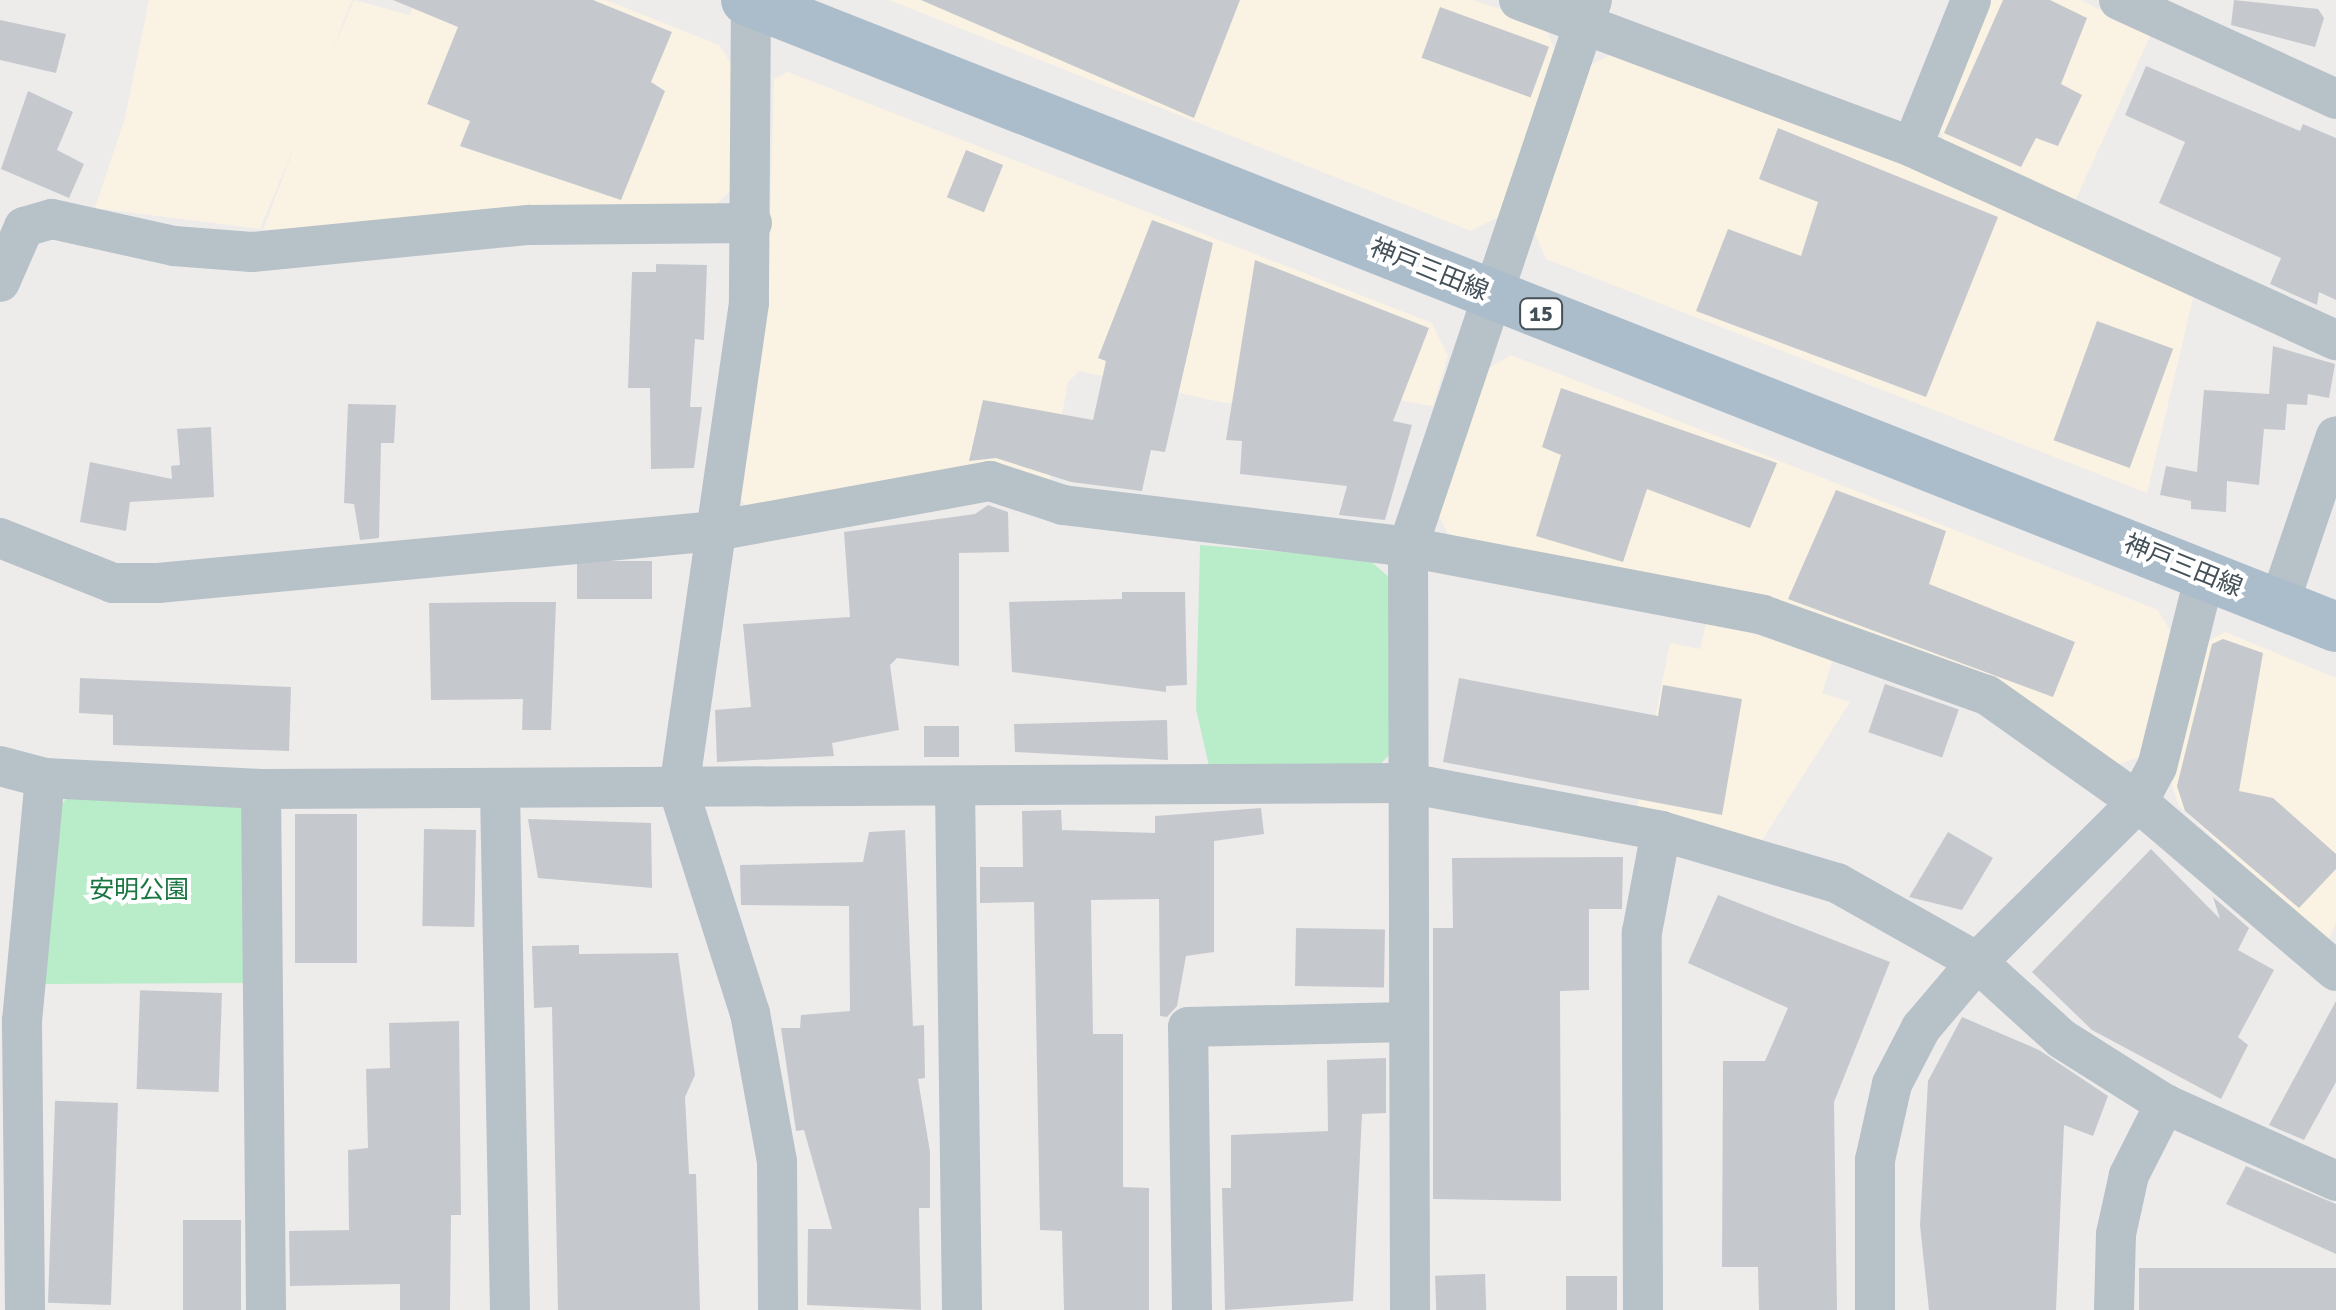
<!DOCTYPE html>
<meta charset="utf-8">
<style>
body{margin:0}
#map{position:relative;width:2336px;height:1310px;overflow:hidden;background:#eeebeb;font-family:Signika,"Noto Sans JP",sans-serif}
div>[style]{position:absolute}
[style*='--x']{left:calc(var(--x)*1px);top:calc(var(--y)*1px);width:calc(var(--w)*1px);rotate:calc(var(--a)*1deg)}
.commercial>*{inset:0;background:#faf2e3}
.green>*{inset:0;background:#b9ecc9}
.building>*{inset:0;background:#c5c9ce;transform-origin:0 0}
.minor>*{height:40px;margin:-20px;padding:0 20px;transform-origin:20px;border-radius:20px;background:#b7c1c8}
.major>*{height:50px;margin:-25px;padding:0 25px;transform-origin:25px;border-radius:25px;background:#abbdca}
span{translate:-50% -50%;white-space:nowrap;text-align:center;line-height:1.15;-webkit-text-stroke:8px #fff;paint-order:stroke}
.shield-label span{padding:2px 8px;background:#fff;border:2px solid;border-radius:8px;-webkit-text-stroke-width:0}
.shield-label{font-size:22px;color:#445058;font-weight:700}
.street-label{font-size:25px;color:#445058}
.park-label{font-size:25px;color:#197640}
</style>
<div id="map">
<div class="commercial">
<i style="clip-path:polygon(149px 0,352px 0,328px 62px,354px 0,410px 15px,416px 0,606px 0,719px 45px,732px 65px,730px 191px,713px 207px,263px 230px,298px 137px,260px 229px,95px 208px,125px 118px)"></i>
<i style="clip-path:polygon(889px 0,1472px 0,1543px 23px,1556px 53px,1500px 216px,1471px 231px)"></i>
<i style="clip-path:polygon(1989px 0,2081px 0,2150px 36px,2075px 201px,1945px 145px,1937px 122px)"></i>
<i style="clip-path:polygon(1614px 53px,1902px 161px,2194px 294px,2147px 493px,1546px 259px,1532px 227px,1586px 67px)"></i>
<i style="clip-path:polygon(788px 72px,1432px 323px,1448px 356px,1433px 406px,1373px 396px,1225px 403px,1079px 371px,1068px 382px,1048px 489px,752px 511px,740px 499px,768px 300px,774px 79px)"></i>
<i style="clip-path:polygon(1511px 355px,2158px 610px,2171px 632px,2142px 756px,2119px 764px,1999px 694px,1448px 535px,1436px 509px,1482px 372px)"></i>
<i style="clip-path:polygon(1707px 619px,1833px 659px,1822px 693px,1850px 702px,1762px 840px,1636px 812px,1670px 643px,1700px 649px)"></i>
<i style="clip-path:polygon(2225px 632px,2336px 678px,2336px 922px,2327px 943px,2179px 806px,2172px 786px,2202px 645px)"></i>
</div>
<div class="green">
<i style="clip-path:polygon(1200px 545px,1368px 559px,1390px 578px,1392px 752px,1375px 770px,1209px 766px,1196px 709px)"></i>
<i style="clip-path:polygon(70px 793px,229px 798px,246px 812px,248px 983px,39px 984px,52px 819px)"></i>
</div>
<div class="building">
<i style="clip-path:polygon(393px 0,593px 0,672px 32px,651px 82px,665px 91px,621px 200px,460px 146px,470px 121px,427px 104px,458px 27px)"></i>
<i style="clip-path:polygon(921px 0,1240px 0,1194px 118px)"></i>
<i style="clip-path:polygon(2003px 0,2050px 0,2087px 18px,2061px 84px,2082px 95px,2058px 146px,2036px 138px,2021px 167px,1944px 133px)"></i>
<i style="clip-path:polygon(2234px 0,2318px 9px,2324px 18px,2315px 47px,2231px 25px)"></i>
<i style="left:1440px;top:7px;width:116px;height:54px;rotate:20deg"></i>
<i style="clip-path:polygon(0 20px,66px 34px,56px 73px,0 60px)"></i>
<i style="clip-path:polygon(2146px 66px,2300px 131px,2303px 124px,2336px 138px,2336px 300px,2319px 292px,2317px 305px,2270px 284px,2281px 258px,2159px 203px,2185px 142px,2125px 115px)"></i>
<i style="clip-path:polygon(28px 91px,73px 112px,57px 150px,84px 164px,69px 198px,1px 169px)"></i>
<i style="clip-path:polygon(1778px 128px,1998px 217px,1926px 397px,1696px 311px,1728px 229px,1801px 256px,1818px 202px,1759px 179px)"></i>
<i style="left:966px;top:150px;width:40px;height:51px;rotate:22deg"></i>
<i style="clip-path:polygon(1152px 220px,1213px 243px,1165px 452px,1151px 450px,1142px 491px,1071px 482px,996px 458px,969px 461px,983px 400px,1093px 420px,1106px 361px,1098px 358px)"></i>
<i style="clip-path:polygon(1255px 260px,1429px 328px,1393px 421px,1412px 425px,1385px 520px,1339px 515px,1347px 486px,1240px 474px,1242px 441px,1226px 440px)"></i>
<i style="clip-path:polygon(656px 264px,707px 265px,704px 340px,695px 339px,690px 407px,702px 407px,694px 468px,651px 469px,650px 388px,628px 388px,632px 272px,656px 272px)"></i>
<i style="left:2097px;top:321px;width:81px;height:127px;rotate:20deg"></i>
<i style="clip-path:polygon(2273px 346px,2335px 364px,2329px 398px,2308px 394px,2307px 405px,2287px 404px,2285px 430px,2264px 429px,2259px 485px,2227px 481px,2226px 512px,2191px 509px,2191px 501px,2160px 495px,2166px 466px,2197px 472px,2204px 390px,2269px 394px)"></i>
<i style="clip-path:polygon(1561px 388px,1777px 463px,1750px 528px,1647px 489px,1623px 562px,1536px 536px,1561px 455px,1542px 447px)"></i>
<i style="clip-path:polygon(348px 404px,396px 405px,394px 443px,381px 443px,379px 538px,360px 540px,354px 504px,344px 503px)"></i>
<i style="clip-path:polygon(211px 427px,214px 497px,130px 502px,126px 531px,80px 522px,90px 462px,172px 479px,171px 466px,180px 465px,177px 429px)"></i>
<i style="clip-path:polygon(1836px 490px,1946px 531px,1929px 584px,2075px 642px,2053px 697px,1788px 599px)"></i>
<i style="clip-path:polygon(988px 505px,1008px 512px,1009px 552px,959px 553px,959px 666px,897px 658px,890px 665px,899px 730px,832px 743px,834px 756px,717px 762px,715px 710px,751px 707px,743px 624px,850px 617px,844px 532px,975px 514px)"></i>
<i style="left:652px;top:561px;width:38px;height:75px;rotate:90deg"></i>
<i style="clip-path:polygon(1122px 592px,1185px 592px,1187px 685px,1166px 686px,1166px 692px,1012px 672px,1009px 602px,1122px 599px)"></i>
<i style="clip-path:polygon(519px 602px,556px 602px,551px 730px,522px 730px,523px 699px,431px 700px,429px 603px)"></i>
<i style="clip-path:polygon(2223px 639px,2263px 653px,2239px 791px,2273px 798px,2336px 854px,2336px 869px,2299px 908px,2185px 811px,2177px 786px,2212px 644px)"></i>
<i style="clip-path:polygon(80px 678px,291px 687px,289px 751px,113px 745px,113px 715px,79px 713px)"></i>
<i style="clip-path:polygon(1459px 678px,1658px 716px,1663px 685px,1742px 699px,1722px 815px,1443px 762px)"></i>
<i style="left:1885px;top:684px;width:78px;height:51px;rotate:19deg"></i>
<i style="clip-path:polygon(1167px 720px,1168px 760px,1015px 752px,1014px 724px)"></i>
<i style="left:924px;top:726px;width:35px;height:31px"></i>
<i style="clip-path:polygon(1261px 808px,1264px 834px,1214px 841px,1214px 952px,1186px 956px,1177px 1006px,1167px 1017px,1160px 1016px,1159px 899px,1091px 900px,1093px 1034px,1123px 1034px,1123px 1187px,1149px 1188px,1149px 1310px,1064px 1310px,1062px 1231px,1040px 1230px,1034px 902px,980px 903px,980px 867px,1023px 867px,1022px 811px,1061px 810px,1062px 830px,1155px 833px,1155px 816px)"></i>
<i style="left:295px;top:814px;width:62px;height:149px"></i>
<i style="clip-path:polygon(528px 819px,651px 823px,652px 888px,538px 878px)"></i>
<i style="left:476px;top:830px;width:97px;height:52px;rotate:91deg"></i>
<i style="clip-path:polygon(905px 830px,913px 1026px,924px 1025px,925px 1078px,918px 1079px,930px 1152px,930px 1208px,919px 1208px,921px 1310px,807px 1305px,808px 1229px,832px 1229px,804px 1130px,796px 1131px,781px 1028px,800px 1028px,801px 1015px,850px 1011px,849px 906px,741px 905px,740px 865px,863px 862px,869px 832px)"></i>
<i style="clip-path:polygon(1948px 832px,1993px 858px,1962px 910px,1909px 897px)"></i>
<i style="clip-path:polygon(2151px 849px,2220px 919px,2213px 897px,2249px 928px,2238px 950px,2274px 970px,2238px 1037px,2248px 1045px,2221px 1099px,2092px 1030px,2032px 972px)"></i>
<i style="clip-path:polygon(1623px 857px,1622px 909px,1589px 909px,1589px 990px,1560px 991px,1561px 1201px,1433px 1199px,1433px 928px,1453px 928px,1452px 858px)"></i>
<i style="clip-path:polygon(1718px 895px,1890px 962px,1834px 1102px,1837px 1310px,1759px 1310px,1758px 1267px,1722px 1267px,1723px 1061px,1765px 1061px,1788px 1008px,1688px 963px)"></i>
<i style="left:1296px;top:928px;width:89px;height:58px;rotate:1deg"></i>
<i style="clip-path:polygon(579px 945px,579px 954px,678px 953px,695px 1075px,685px 1097px,689px 1174px,696px 1174px,700px 1310px,558px 1310px,552px 1007px,534px 1008px,532px 946px)"></i>
<i style="left:222px;top:993px;width:99px;height:82px;rotate:92deg"></i>
<i style="clip-path:polygon(2336px 1001px,2336px 1082px,2304px 1140px,2269px 1125px)"></i>
<i style="clip-path:polygon(1962px 1017px,2039px 1050px,2108px 1096px,2093px 1136px,2064px 1125px,2056px 1310px,1929px 1310px,1920px 1225px,1928px 1081px)"></i>
<i style="clip-path:polygon(459px 1021px,461px 1215px,451px 1215px,450px 1310px,400px 1310px,400px 1284px,290px 1286px,289px 1231px,349px 1230px,348px 1150px,368px 1148px,366px 1069px,390px 1068px,389px 1023px)"></i>
<i style="clip-path:polygon(1386px 1058px,1386px 1113px,1362px 1114px,1353px 1301px,1225px 1310px,1222px 1188px,1231px 1188px,1231px 1135px,1328px 1131px,1327px 1060px)"></i>
<i style="left:118px;top:1103px;width:202px;height:63px;rotate:92deg"></i>
<i style="clip-path:polygon(2246px 1166px,2336px 1204px,2336px 1254px,2226px 1204px)"></i>
<i style="left:241px;top:1220px;width:90px;height:58px;rotate:90deg"></i>
<i style="left:2336px;top:1268px;width:42px;height:197px;rotate:90deg"></i>
<i style="left:1485px;top:1274px;width:36px;height:50px;rotate:88deg"></i>
<i style="left:1566px;top:1276px;width:51px;height:34px"></i>
</div>
<div class="minor">
<i style="--x:751;--y:0;--w:303;--a:90.4"></i>
<i style="--x:749;--y:303;--w:493;--a:98.2"></i>
<i style="--x:679;--y:791;--w:233;--a:72.3"></i>
<i style="--x:750;--y:1013;--w:150;--a:79.7"></i>
<i style="--x:777;--y:1161;--w:149;--a:89.6"></i>
<i style="--x:1519;--y:0;--w:420;--a:20.5"></i>
<i style="--x:1912;--y:147;--w:466;--a:24.5"></i>
<i style="--x:2119;--y:0;--w:239;--a:24.5"></i>
<i style="--x:1912;--y:147;--w:158;--a:-68.1"></i>
<i style="--x:0;--y:282;--w:60;--a:-66.4"></i>
<i style="--x:24;--y:227;--w:29;--a:-16"></i>
<i style="--x:52;--y:219;--w:125;--a:12.5"></i>
<i style="--x:174;--y:246;--w:78;--a:4.4"></i>
<i style="--x:252;--y:252;--w:278;--a:-5.6"></i>
<i style="--x:529;--y:225;--w:223;--a:-0.5"></i>
<i style="--x:0;--y:538;--w:122;--a:21.7"></i>
<i style="--x:113;--y:583;--w:45;--a:0"></i>
<i style="--x:158;--y:583;--w:559;--a:-5.33"></i>
<i style="--x:715;--y:531;--w:280;--a:-10.3"></i>
<i style="--x:990;--y:481;--w:77;--a:18.2"></i>
<i style="--x:1063;--y:505;--w:348;--a:6.9"></i>
<i style="--x:1408;--y:547;--w:361;--a:10.8"></i>
<i style="--x:1763;--y:615;--w:238;--a:19.7"></i>
<i style="--x:1987;--y:695;--w:185;--a:35.3"></i>
<i style="--x:2138;--y:802;--w:260;--a:40.5"></i>
<i style="--x:2279;--y:604;--w:177;--a:-71.3"></i>
<i style="--x:0;--y:766;--w:47;--a:14.9"></i>
<i style="--x:45;--y:778;--w:216;--a:2.9"></i>
<i style="--x:261;--y:789;--w:1147;--a:-0.3"></i>
<i style="--x:1408;--y:783;--w:258;--a:10.7"></i>
<i style="--x:1661;--y:831;--w:184;--a:16.5"></i>
<i style="--x:1837;--y:883;--w:161;--a:29.4"></i>
<i style="--x:1977;--y:962;--w:115;--a:42.2"></i>
<i style="--x:2062;--y:1039;--w:122;--a:32.3"></i>
<i style="--x:2165;--y:1104;--w:188;--a:24.2"></i>
<i style="--x:261;--y:789;--w:521;--a:89.45"></i>
<i style="--x:955;--y:789;--w:521;--a:89.23"></i>
<i style="--x:500;--y:791;--w:519;--a:88.9"></i>
<i style="--x:25;--y:1310;--w:289;--a:-90.6"></i>
<i style="--x:22;--y:1021;--w:244;--a:-84.6"></i>
<i style="--x:1192;--y:1310;--w:283;--a:-90.8"></i>
<i style="--x:1188;--y:1027;--w:218;--a:-1.3"></i>
<i style="--x:1410;--y:1310;--w:763;--a:-90.15"></i>
<i style="--x:1408;--y:547;--w:577;--a:-71.41"></i>
<i style="--x:1643;--y:1310;--w:378;--a:-90.2"></i>
<i style="--x:1642;--y:932;--w:103;--a:-79.3"></i>
<i style="--x:1875;--y:1310;--w:150;--a:-90"></i>
<i style="--x:1875;--y:1160;--w:78;--a:-77.4"></i>
<i style="--x:1892;--y:1084;--w:63;--a:-62.6"></i>
<i style="--x:1921;--y:1028;--w:87;--a:-49.7"></i>
<i style="--x:1977;--y:962;--w:227;--a:-44.8"></i>
<i style="--x:2138;--y:802;--w:40;--a:-62"></i>
<i style="--x:2157;--y:767;--w:199;--a:-76"></i>
<i style="--x:2114;--y:1310;--w:76;--a:-88.5"></i>
<i style="--x:2116;--y:1234;--w:60;--a:-77.6"></i>
<i style="--x:2129;--y:1175;--w:80;--a:-63.1"></i>
</div>
<div class="major">
<i style="--x:746;--y:0;--w:1709;--a:21.52"></i>
</div>
<div class="shield-label">
<span style="left:1541px;top:314px">15</span>
</div>
<div class="street-label">
<span style="left:1429px;top:270px;rotate:22deg">神戸三田線</span>
<span style="left:2183px;top:566px;rotate:22deg">神戸三田線</span>
</div>
<div class="park-label">
<span style="left:139px;top:890px">安明公園</span>
</div>
</div>
